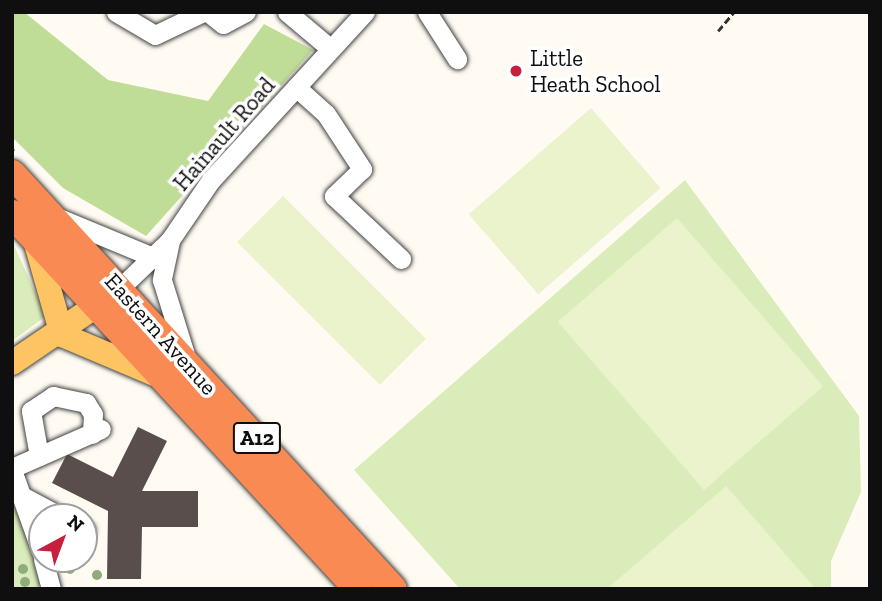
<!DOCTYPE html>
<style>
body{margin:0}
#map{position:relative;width:882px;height:601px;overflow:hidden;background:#fffbf2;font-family:"Zilla Slab",serif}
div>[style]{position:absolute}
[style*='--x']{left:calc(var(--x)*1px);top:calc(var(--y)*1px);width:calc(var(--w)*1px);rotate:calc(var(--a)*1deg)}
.green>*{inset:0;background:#daecb9}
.forest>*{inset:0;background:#c0dd97}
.pitch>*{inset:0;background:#eaf3cb;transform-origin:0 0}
.building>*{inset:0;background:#594e4b}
.path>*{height:2.5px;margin-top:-1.25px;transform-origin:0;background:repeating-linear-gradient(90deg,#313131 0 7px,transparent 0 10.5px)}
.roads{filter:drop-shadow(0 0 2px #424242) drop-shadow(0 0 2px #424242)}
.minor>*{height:19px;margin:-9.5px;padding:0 9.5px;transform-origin:9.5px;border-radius:9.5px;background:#fff}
.major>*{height:24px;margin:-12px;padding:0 12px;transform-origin:12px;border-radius:12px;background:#fec463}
.highway>*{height:28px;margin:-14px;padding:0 14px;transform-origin:14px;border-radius:14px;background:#fa8a54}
.trees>*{width:10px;height:10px;margin:-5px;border-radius:50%;background:#91ac7c}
.dots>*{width:19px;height:19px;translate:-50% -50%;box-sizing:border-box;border:4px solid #fff;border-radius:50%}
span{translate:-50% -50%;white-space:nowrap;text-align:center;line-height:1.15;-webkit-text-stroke:7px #fff;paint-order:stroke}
.shield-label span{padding:2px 5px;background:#fff;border:2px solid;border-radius:5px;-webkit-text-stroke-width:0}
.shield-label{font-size:21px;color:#0f0f0f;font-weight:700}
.poi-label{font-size:23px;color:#0f0f0f}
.left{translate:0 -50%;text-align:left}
.street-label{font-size:23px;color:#0f0f0f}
.frame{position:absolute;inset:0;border:14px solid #0f0f0f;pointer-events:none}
.north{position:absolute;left:28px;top:503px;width:70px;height:70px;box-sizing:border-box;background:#fff;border:2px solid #9f9f9f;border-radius:50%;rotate:41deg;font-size:19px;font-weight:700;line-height:28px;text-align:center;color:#0f0f0f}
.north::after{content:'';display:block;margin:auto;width:24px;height:32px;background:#c6203e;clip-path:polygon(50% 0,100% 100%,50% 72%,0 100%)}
</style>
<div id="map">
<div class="green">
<i style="clip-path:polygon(685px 180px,859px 416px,861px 492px,831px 561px,831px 589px,460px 589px,354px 470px)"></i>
<i style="clip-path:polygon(12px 241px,46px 316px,12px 341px)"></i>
<i style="clip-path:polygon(12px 489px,41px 580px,37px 589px,12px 589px)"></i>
</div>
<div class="forest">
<i style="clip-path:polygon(12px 12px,24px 12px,108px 80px,208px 101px,264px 24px,313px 50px,146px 236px,63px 188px,12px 137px)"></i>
</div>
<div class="pitch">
<i style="left:591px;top:108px;width:106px;height:162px;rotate:49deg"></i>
<i style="left:283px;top:196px;width:202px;height:65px;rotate:45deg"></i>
<i style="left:677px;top:218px;width:223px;height:158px;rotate:49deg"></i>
<i style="clip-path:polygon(726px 486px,814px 587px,607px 589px)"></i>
</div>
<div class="building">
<i style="clip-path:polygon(138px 427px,167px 441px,142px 491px,198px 491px,198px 527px,142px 527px,141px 579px,107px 579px,108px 511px,52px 483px,67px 454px,113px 477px)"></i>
</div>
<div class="path">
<i style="--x:718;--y:31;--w:25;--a:-50"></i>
<i style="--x:12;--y:144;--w:10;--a:79"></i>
</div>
<div class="roads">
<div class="minor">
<i style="--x:116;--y:12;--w:45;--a:30.5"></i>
<i style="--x:155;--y:35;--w:53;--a:-25.6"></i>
<i style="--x:208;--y:12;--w:19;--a:39"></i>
<i style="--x:223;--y:24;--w:26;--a:-28"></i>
<i style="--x:287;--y:12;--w:57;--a:40.1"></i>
<i style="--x:427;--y:12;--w:56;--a:57.4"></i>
<i style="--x:296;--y:87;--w:40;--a:42"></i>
<i style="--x:326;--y:114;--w:66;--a:56.8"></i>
<i style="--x:362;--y:169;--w:39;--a:136"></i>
<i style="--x:334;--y:196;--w:92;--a:43.2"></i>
<i style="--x:54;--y:216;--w:107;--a:22.5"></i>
<i style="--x:170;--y:241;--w:40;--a:102"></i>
<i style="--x:162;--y:280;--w:85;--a:72.8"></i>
<i style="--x:120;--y:288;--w:69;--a:-43.8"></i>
<i style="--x:170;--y:240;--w:73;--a:-55.7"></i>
<i style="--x:211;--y:180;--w:228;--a:-47.5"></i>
<i style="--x:39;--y:456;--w:46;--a:-100.1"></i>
<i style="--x:31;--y:411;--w:27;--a:-34"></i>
<i style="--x:53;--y:396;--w:34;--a:12"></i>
<i style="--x:86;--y:403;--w:13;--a:58"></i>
<i style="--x:93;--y:414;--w:20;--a:93"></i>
<i style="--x:12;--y:468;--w:97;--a:-23.7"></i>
<i style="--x:12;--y:470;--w:89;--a:70.3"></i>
<i style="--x:24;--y:497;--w:42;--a:28.4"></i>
<i style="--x:84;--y:530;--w:1;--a:0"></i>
<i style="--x:43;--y:559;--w:31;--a:75"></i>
</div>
<div class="major">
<i style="--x:35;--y:240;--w:99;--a:74.1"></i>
<i style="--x:62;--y:335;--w:113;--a:22.9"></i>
<i style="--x:12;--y:363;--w:121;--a:-34.2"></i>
</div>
<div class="highway">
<i style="--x:12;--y:174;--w:563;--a:47.45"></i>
<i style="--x:12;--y:214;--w:510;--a:47.3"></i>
</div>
</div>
<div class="trees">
<i style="left:23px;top:569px"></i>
<i style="left:70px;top:569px"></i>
<i style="left:97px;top:575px"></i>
<i style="left:25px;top:582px"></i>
</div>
<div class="dots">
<i style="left:516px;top:71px;background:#c6203e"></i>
</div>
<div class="shield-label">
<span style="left:257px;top:438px">A12</span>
</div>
<div class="poi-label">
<span class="left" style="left:530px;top:71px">Little<br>Heath School</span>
</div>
<div class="street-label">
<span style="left:224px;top:134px;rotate:-49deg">Hainault Road</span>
<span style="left:161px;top:334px;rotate:48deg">Eastern Avenue</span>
</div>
<div class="frame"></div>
<div class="north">N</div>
</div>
